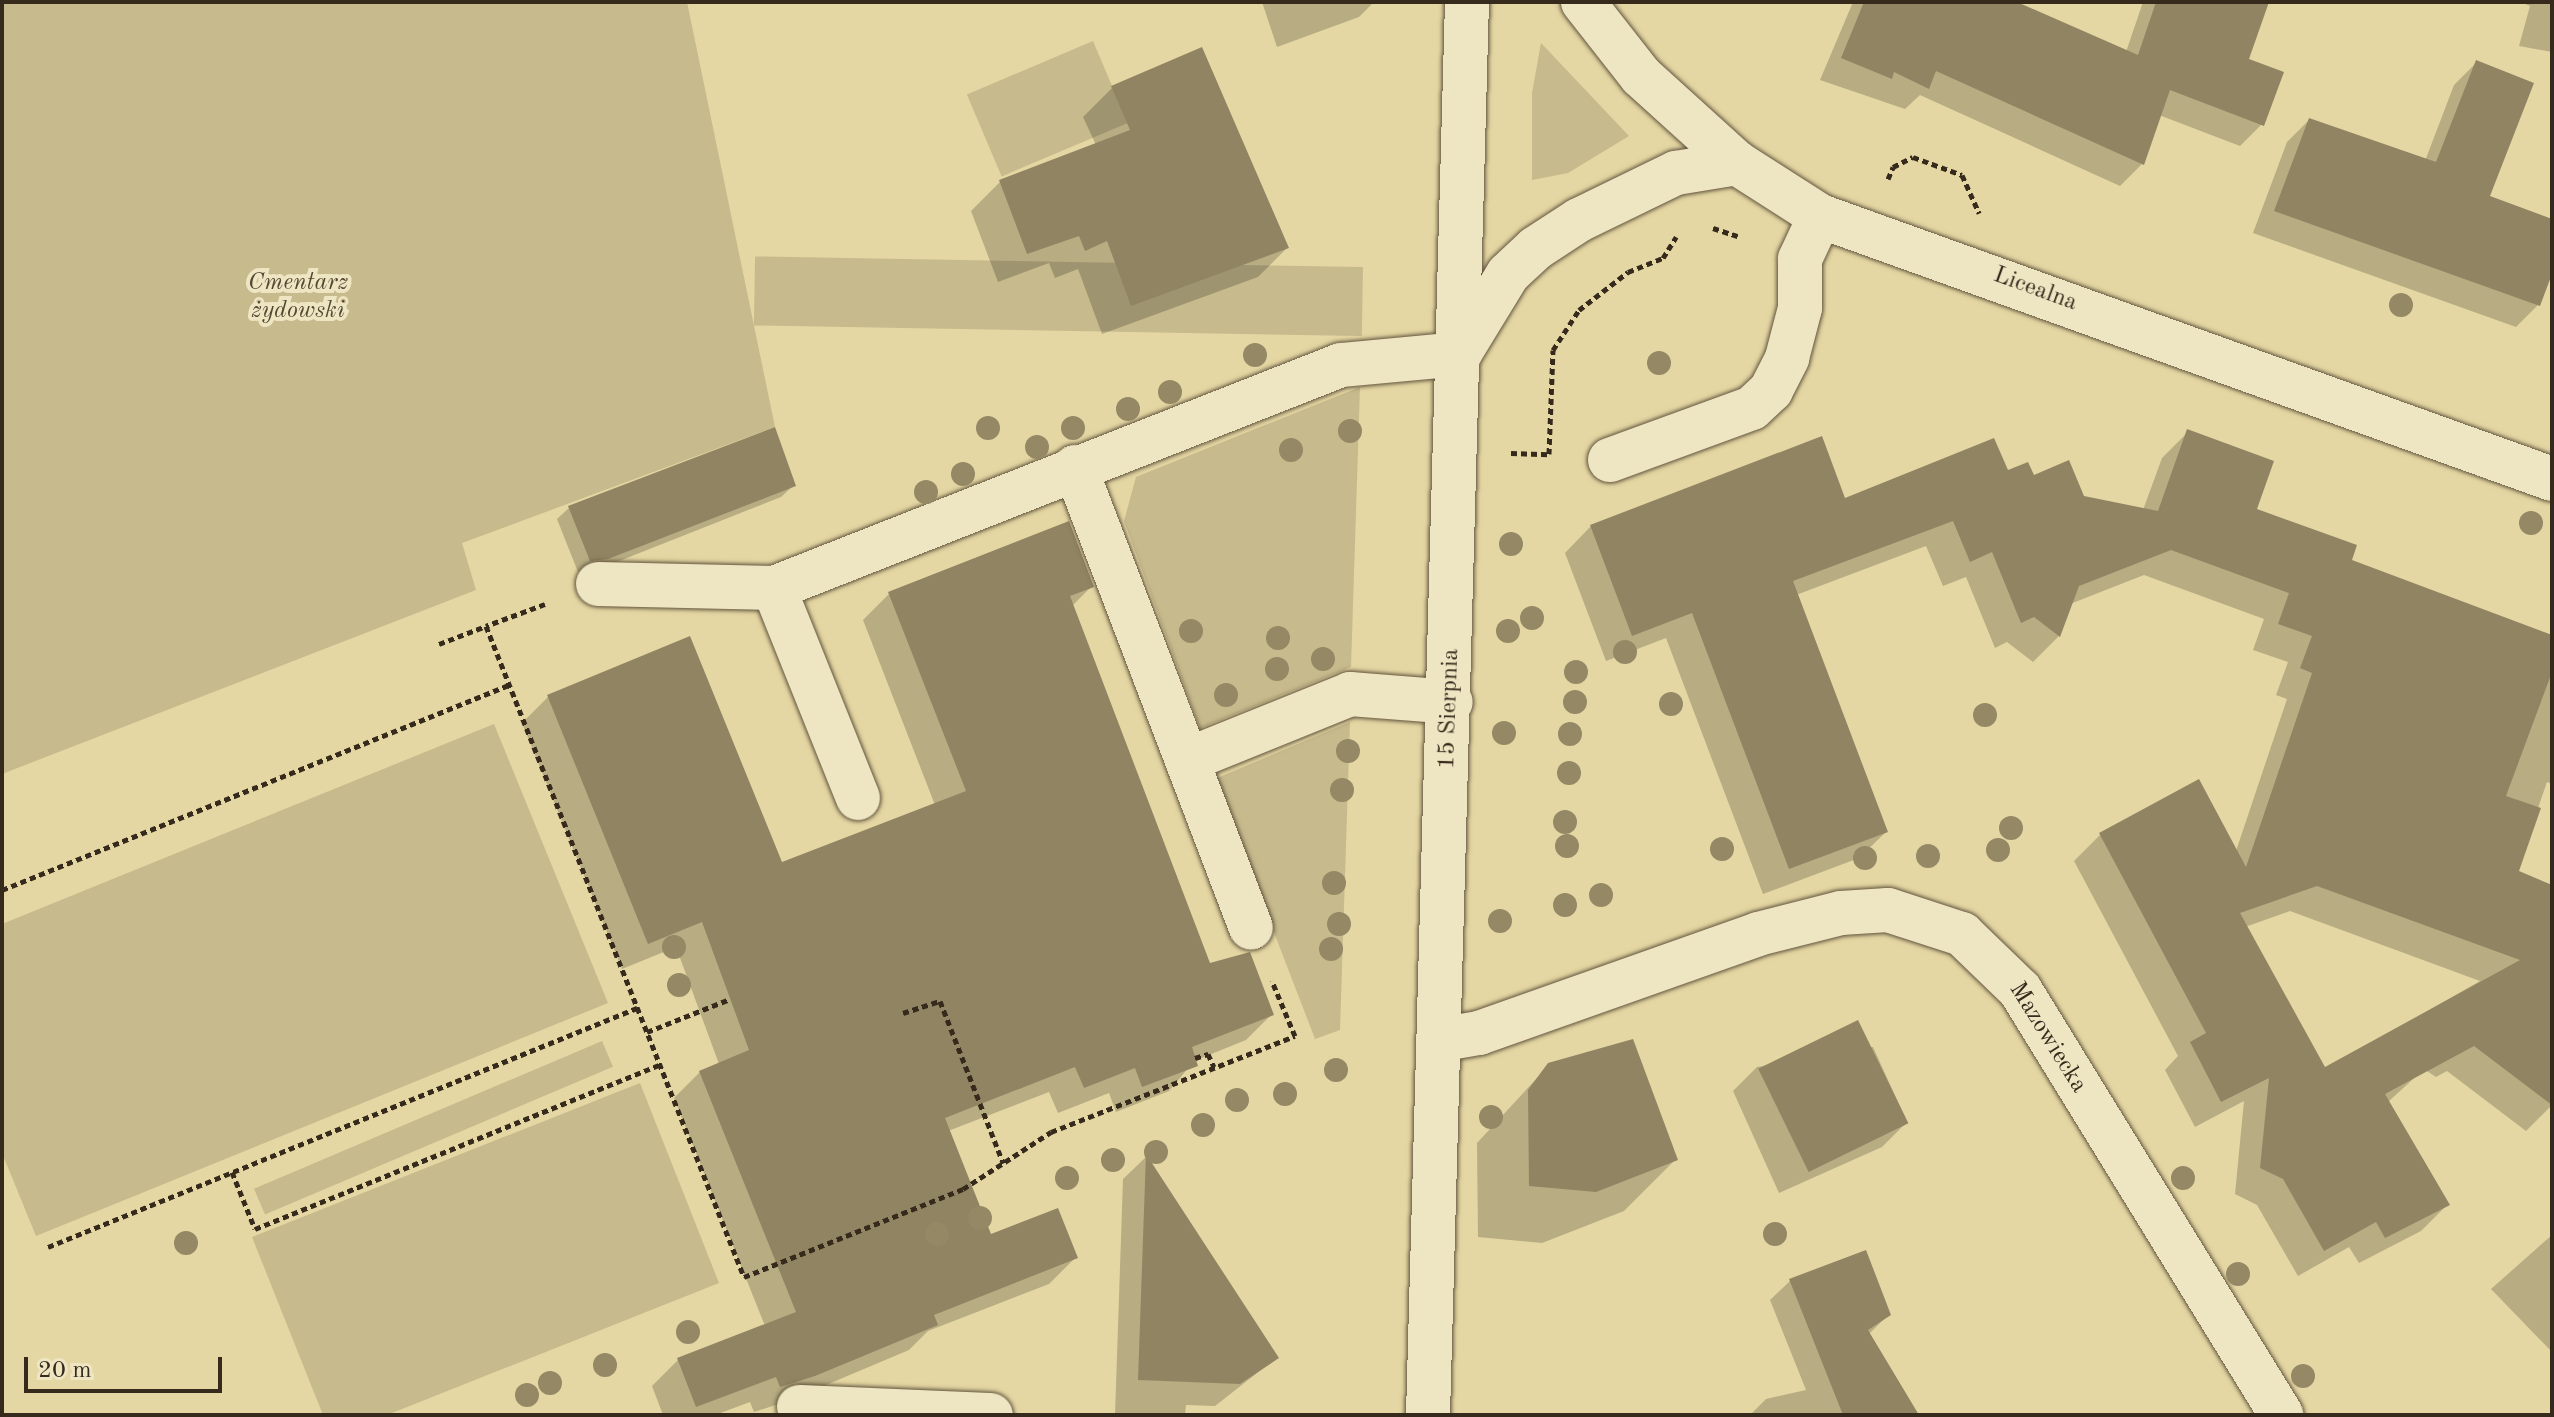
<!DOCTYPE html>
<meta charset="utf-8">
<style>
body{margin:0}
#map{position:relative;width:2554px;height:1417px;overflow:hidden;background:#e5d7a3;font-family:"Old Standard TT",serif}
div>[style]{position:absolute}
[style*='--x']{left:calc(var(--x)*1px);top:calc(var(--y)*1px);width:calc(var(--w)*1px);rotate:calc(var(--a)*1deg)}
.green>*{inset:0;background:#c7ba8c;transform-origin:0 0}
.shadow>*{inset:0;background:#0003}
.building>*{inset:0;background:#918462;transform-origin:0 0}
.path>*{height:5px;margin-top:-2.5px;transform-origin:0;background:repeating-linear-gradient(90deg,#352a1c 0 6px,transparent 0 10px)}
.roads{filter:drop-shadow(0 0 2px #61553e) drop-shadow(0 0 2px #61553e)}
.minor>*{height:44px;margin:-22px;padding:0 22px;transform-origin:22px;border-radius:22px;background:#eee5c3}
.trees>*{width:24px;height:24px;margin:-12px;border-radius:50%;background:#948865}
span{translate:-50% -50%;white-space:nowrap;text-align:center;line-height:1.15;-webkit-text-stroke:8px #eee5c3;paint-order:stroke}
.park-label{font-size:24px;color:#524732;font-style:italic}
.street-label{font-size:24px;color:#352a1c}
.frame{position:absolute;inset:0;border:4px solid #352a1c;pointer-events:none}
.scale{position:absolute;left:24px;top:1357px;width:198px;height:36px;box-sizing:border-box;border:4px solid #352a1c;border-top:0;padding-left:10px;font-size:24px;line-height:28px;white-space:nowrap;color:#352a1c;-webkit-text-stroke:6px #eee5c3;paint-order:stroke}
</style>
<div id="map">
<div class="green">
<i style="clip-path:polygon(2px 2px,687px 2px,775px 427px,462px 543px,476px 590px,2px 774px)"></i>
<i style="left:1093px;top:41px;width:89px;height:137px;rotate:67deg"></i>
<i style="clip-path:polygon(1541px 43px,1629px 136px,1568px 173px,1532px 180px,1532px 93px)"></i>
<i style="left:1363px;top:267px;width:69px;height:608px;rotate:91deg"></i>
<i style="clip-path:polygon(1360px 387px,1351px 667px,1200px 728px,1124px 521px,1136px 477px)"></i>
<i style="clip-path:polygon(1350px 722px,1340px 1030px,1315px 1039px,1215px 779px)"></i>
<i style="clip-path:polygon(494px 724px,608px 1003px,36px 1236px,2px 1153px,2px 924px)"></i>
<i style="left:602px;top:1041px;width:28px;height:378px;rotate:67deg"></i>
<i style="clip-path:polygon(640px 1083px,719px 1283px,387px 1415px,323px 1415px,252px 1237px)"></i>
</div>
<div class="shadow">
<i style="clip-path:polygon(1262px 2px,1374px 2px,1359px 17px,1277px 47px)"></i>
<i style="clip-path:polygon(1853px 2px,2012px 2px,2126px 52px,2143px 2px,2267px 2px,2247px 60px,2262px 124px,2240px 146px,2159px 115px,2142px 164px,2120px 186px,1920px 95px,1905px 109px,1820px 80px)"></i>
<i style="clip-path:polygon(2520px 2px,2552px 2px,2552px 52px,2519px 46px,2530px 6px)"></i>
<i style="clip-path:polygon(2477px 62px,2487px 198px,2552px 221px,2552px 269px,2538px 305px,2516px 327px,2253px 233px,2287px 142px,2309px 120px,2425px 161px,2454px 85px)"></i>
<i style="clip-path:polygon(1112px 88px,1287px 248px,1258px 277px,1102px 334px,1078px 269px,1055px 278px,1049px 263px,998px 282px,971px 211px,1000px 182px,1096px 145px,1083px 117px)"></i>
<i style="clip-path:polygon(evenodd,2188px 432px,2255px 510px,2349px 561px,2552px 636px,2552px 784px,2547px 782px,2516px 872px,2552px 887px,2552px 1105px,2526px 1131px,2447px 1071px,2436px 1077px,2424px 1069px,2388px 1102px,2447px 1205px,2421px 1231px,2359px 1263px,2349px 1247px,2298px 1276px,2257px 1205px,2235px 1194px,2244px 1101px,2195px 1127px,2165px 1070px,2178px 1056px,2074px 861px,2100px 835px,2236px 851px,2287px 699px,2276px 695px,2288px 662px,2253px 650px,2264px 619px,2144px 575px,2070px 604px,2059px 636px,2033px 662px,2007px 642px,1995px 648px,1966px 577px,1943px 586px,1926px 546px,1796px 595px,1886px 832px,1859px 858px,1763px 894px,1666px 638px,1606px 661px,1565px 553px,1591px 526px,1844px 501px,2007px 472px,2083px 498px,2143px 510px,2162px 458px,2188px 432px,2290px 911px,2480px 981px,2324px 1070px,2245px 927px,2290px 911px)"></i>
<i style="clip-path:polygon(794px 485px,781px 497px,594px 571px,578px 572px,557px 519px,570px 507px)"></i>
<i style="clip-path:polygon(1092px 586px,1072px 606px,1209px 965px,1272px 1014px,1246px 1040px,1194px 1061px,1169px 1091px,1116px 1112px,1109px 1093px,1058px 1113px,1049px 1092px,948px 1131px,990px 1236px,1075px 1258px,1049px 1284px,928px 1331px,909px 1350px,788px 1401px,754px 1412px,750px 1402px,715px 1415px,663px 1415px,652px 1386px,678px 1360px,765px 1326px,674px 1098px,700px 1072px,719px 1064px,676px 947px,622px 969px,522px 723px,548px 697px,781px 865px,935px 805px,863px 620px,889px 594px)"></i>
<i style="clip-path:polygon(1873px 1047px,1907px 1122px,1882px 1147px,1779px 1193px,1733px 1091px,1757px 1067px)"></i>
<i style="clip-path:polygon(1549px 1065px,1676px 1159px,1624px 1211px,1542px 1243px,1478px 1237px,1477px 1143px)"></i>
<i style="clip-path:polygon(1146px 1157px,1276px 1358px,1215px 1406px,1186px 1405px,1185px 1415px,1115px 1415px,1123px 1179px)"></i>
<i style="clip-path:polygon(2552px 1235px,2552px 1352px,2491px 1289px)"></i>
<i style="clip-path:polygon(1790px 1281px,1889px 1314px,1868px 1335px,1917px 1415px,1750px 1415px,1766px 1399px,1806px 1390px,1770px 1300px)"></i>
</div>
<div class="building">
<i style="clip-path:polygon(1864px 2px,2017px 2px,2138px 55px,2156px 2px,2269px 2px,2249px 59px,2284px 72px,2264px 126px,2170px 90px,2144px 165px,1936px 71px,1929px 89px,1894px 72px,1892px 79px,1841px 58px)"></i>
<i style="clip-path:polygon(1202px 47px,1289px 248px,1131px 306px,1107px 241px,1085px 251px,1079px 236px,1027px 254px,999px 180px,1130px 130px,1111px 86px)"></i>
<i style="clip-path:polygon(2476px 60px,2534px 83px,2490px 196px,2552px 219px,2552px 274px,2540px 306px,2274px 211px,2309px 118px,2436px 162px)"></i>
<i style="clip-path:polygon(775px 427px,796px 486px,608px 559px,590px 561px,568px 506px)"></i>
<i style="clip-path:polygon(evenodd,2187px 429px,2274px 461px,2257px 509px,2357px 545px,2352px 560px,2552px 635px,2552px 672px,2506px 796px,2541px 808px,2519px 871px,2552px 885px,2552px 1105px,2474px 1046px,2385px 1094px,2450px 1205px,2385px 1238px,2376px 1222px,2324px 1251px,2283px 1179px,2260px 1168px,2269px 1078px,2221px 1102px,2190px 1042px,2206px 1033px,2099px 833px,2199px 779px,2246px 867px,2312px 673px,2300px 668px,2312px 636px,2278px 624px,2289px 593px,2171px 550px,2079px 586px,2060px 637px,2034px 617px,2021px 623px,1992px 552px,1970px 562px,1953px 521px,1793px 581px,1888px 832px,1789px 869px,1692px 613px,1632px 636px,1590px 525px,1822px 436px,1845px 498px,1994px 438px,2008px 470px,2028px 462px,2034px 475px,2069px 460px,2084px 496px,2158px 511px,2187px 429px,2317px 886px,2520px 960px,2325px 1067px,2240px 913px,2317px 886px)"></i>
<i style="clip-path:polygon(1069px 521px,1094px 587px,1070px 596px,1210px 963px,1250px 952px,1274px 1015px,1192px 1047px,1198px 1066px,1142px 1087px,1135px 1068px,1084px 1088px,1075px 1067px,945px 1118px,991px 1234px,1058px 1208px,1078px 1258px,934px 1315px,938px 1325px,815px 1376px,780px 1387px,776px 1377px,696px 1407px,677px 1358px,796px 1312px,699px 1071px,749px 1050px,702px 922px,648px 944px,547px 695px,690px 636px,782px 862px,966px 791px,888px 592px)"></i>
<i style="left:1858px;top:1020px;width:115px;height:111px;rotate:64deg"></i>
<i style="clip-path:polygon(1633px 1039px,1678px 1160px,1596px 1192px,1529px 1186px,1528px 1090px,1548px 1063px)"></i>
<i style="clip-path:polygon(1146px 1154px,1279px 1358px,1240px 1384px,1138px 1380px)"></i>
<i style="clip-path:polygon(1866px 1250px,1891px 1315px,1868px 1330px,1919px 1415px,1843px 1415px,1789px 1279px)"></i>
</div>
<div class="path">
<i style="--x:1888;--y:179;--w:13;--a:-67"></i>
<i style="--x:1893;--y:167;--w:22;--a:-27"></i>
<i style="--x:1913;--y:157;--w:52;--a:20.2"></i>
<i style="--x:1962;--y:175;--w:42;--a:65.9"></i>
<i style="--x:1713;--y:228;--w:26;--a:18"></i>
<i style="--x:1511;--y:453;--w:38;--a:2"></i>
<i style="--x:1549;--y:454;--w:104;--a:-87.8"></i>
<i style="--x:1553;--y:350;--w:48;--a:-57"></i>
<i style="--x:1579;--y:310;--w:62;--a:-37.8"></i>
<i style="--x:1628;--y:272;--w:38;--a:-22"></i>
<i style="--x:1663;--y:258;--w:25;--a:-58"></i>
<i style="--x:545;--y:604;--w:63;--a:159.6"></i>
<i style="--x:486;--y:626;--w:700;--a:68.38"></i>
<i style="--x:744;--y:1277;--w:236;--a:-21.9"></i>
<i style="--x:963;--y:1189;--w:105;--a:-32.9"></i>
<i style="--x:1051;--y:1132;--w:262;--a:-21.5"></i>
<i style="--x:1295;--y:1036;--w:60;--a:-112.7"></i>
<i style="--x:439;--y:644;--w:50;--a:-21"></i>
<i style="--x:2;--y:890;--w:547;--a:-22.02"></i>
<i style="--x:903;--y:1013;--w:39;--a:-18"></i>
<i style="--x:940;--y:1001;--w:174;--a:68.7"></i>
<i style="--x:647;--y:1032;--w:89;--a:-21.7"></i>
<i style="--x:1195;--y:1058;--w:14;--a:-17"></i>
<i style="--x:1208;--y:1054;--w:14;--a:65"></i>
<i style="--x:232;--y:1172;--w:61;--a:68"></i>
<i style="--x:255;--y:1229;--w:436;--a:-22.1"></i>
<i style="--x:48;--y:1247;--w:636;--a:-22.09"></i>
</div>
<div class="roads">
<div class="minor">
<i style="--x:1583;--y:2;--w:94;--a:51.9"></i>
<i style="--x:1641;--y:76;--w:130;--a:42.2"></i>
<i style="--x:1737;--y:163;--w:98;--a:32.6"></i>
<i style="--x:1820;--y:216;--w:778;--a:19.76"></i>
<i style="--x:1461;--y:351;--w:90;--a:-58.6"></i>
<i style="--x:1508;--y:274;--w:38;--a:-43"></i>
<i style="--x:1536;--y:248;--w:51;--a:-33.1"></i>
<i style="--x:1579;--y:220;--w:108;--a:-25.9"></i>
<i style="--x:1676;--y:173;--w:62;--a:-9.3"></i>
<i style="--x:1610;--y:460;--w:151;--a:-20.1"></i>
<i style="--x:1752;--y:408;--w:26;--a:-43"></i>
<i style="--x:1771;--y:390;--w:36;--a:-63"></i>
<i style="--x:1787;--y:358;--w:52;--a:-75.4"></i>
<i style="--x:1800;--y:308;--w:49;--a:-90"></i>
<i style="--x:1800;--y:259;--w:47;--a:-65.1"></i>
<i style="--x:1075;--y:467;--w:493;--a:69.1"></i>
<i style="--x:598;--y:584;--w:176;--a:1.3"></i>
<i style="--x:1187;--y:760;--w:176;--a:-22"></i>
<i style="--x:1350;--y:694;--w:101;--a:4.5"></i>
<i style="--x:858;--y:798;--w:226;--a:-111.8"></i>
<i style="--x:774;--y:588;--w:609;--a:-21.47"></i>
<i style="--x:1341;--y:365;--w:119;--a:-5.3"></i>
<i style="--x:1438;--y:1040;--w:42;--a:-9.7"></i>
<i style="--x:1479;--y:1033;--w:296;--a:-19.5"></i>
<i style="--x:1758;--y:934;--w:86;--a:-14.2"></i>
<i style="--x:1841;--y:913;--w:47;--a:-3.7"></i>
<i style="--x:1888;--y:910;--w:78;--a:18"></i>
<i style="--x:1962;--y:934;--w:81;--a:44"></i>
<i style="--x:2020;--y:990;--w:499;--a:58.4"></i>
<i style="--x:799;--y:1407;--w:192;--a:2.4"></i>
<i style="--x:1428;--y:1415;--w:1414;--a:-88.42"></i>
</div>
</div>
<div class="trees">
<i style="left:2401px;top:305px"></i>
<i style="left:1255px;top:355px"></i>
<i style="left:1659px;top:363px"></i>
<i style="left:1170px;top:392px"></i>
<i style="left:1128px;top:409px"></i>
<i style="left:988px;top:428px"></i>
<i style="left:1073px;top:428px"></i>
<i style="left:1350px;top:431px"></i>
<i style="left:1037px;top:447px"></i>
<i style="left:1291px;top:450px"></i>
<i style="left:963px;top:474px"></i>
<i style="left:926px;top:492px"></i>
<i style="left:2531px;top:523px"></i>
<i style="left:1511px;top:544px"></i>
<i style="left:1532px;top:618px"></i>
<i style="left:1191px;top:631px"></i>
<i style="left:1508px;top:631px"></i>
<i style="left:1278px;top:638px"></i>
<i style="left:1625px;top:652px"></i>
<i style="left:1323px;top:659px"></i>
<i style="left:1277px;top:669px"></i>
<i style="left:1576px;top:672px"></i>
<i style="left:1226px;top:695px"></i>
<i style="left:1575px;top:702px"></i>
<i style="left:1671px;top:704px"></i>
<i style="left:1985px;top:715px"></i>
<i style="left:1504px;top:733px"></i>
<i style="left:1570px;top:734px"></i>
<i style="left:1348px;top:751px"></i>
<i style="left:1569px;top:773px"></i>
<i style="left:1342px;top:790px"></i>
<i style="left:1565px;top:822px"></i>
<i style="left:2011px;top:828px"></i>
<i style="left:1567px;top:846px"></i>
<i style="left:1722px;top:849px"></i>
<i style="left:1998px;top:850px"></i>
<i style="left:1928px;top:856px"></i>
<i style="left:1865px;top:858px"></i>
<i style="left:1334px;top:883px"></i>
<i style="left:1601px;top:895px"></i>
<i style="left:1565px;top:905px"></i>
<i style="left:1500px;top:921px"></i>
<i style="left:1339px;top:924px"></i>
<i style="left:674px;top:947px"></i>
<i style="left:1331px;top:949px"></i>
<i style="left:679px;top:985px"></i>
<i style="left:1336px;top:1070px"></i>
<i style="left:1285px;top:1094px"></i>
<i style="left:1237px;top:1100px"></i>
<i style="left:1491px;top:1117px"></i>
<i style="left:1203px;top:1125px"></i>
<i style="left:1156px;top:1152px"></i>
<i style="left:1113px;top:1160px"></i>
<i style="left:1067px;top:1178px"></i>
<i style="left:2183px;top:1178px"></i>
<i style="left:980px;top:1218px"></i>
<i style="left:937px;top:1234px"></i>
<i style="left:1775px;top:1234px"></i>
<i style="left:186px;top:1243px"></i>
<i style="left:2238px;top:1274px"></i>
<i style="left:688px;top:1332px"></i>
<i style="left:605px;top:1365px"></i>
<i style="left:2303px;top:1376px"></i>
<i style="left:550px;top:1383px"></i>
<i style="left:527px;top:1395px"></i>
</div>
<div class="park-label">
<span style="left:298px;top:298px">Cmentarz<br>żydowski</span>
</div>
<div class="street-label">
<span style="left:2035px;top:290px;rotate:20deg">Licealna</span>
<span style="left:1450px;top:709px;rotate:-88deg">15 Sierpnia</span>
<span style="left:2047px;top:1038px;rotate:58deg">Mazowiecka</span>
</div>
<div class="frame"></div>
<div class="scale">20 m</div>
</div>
